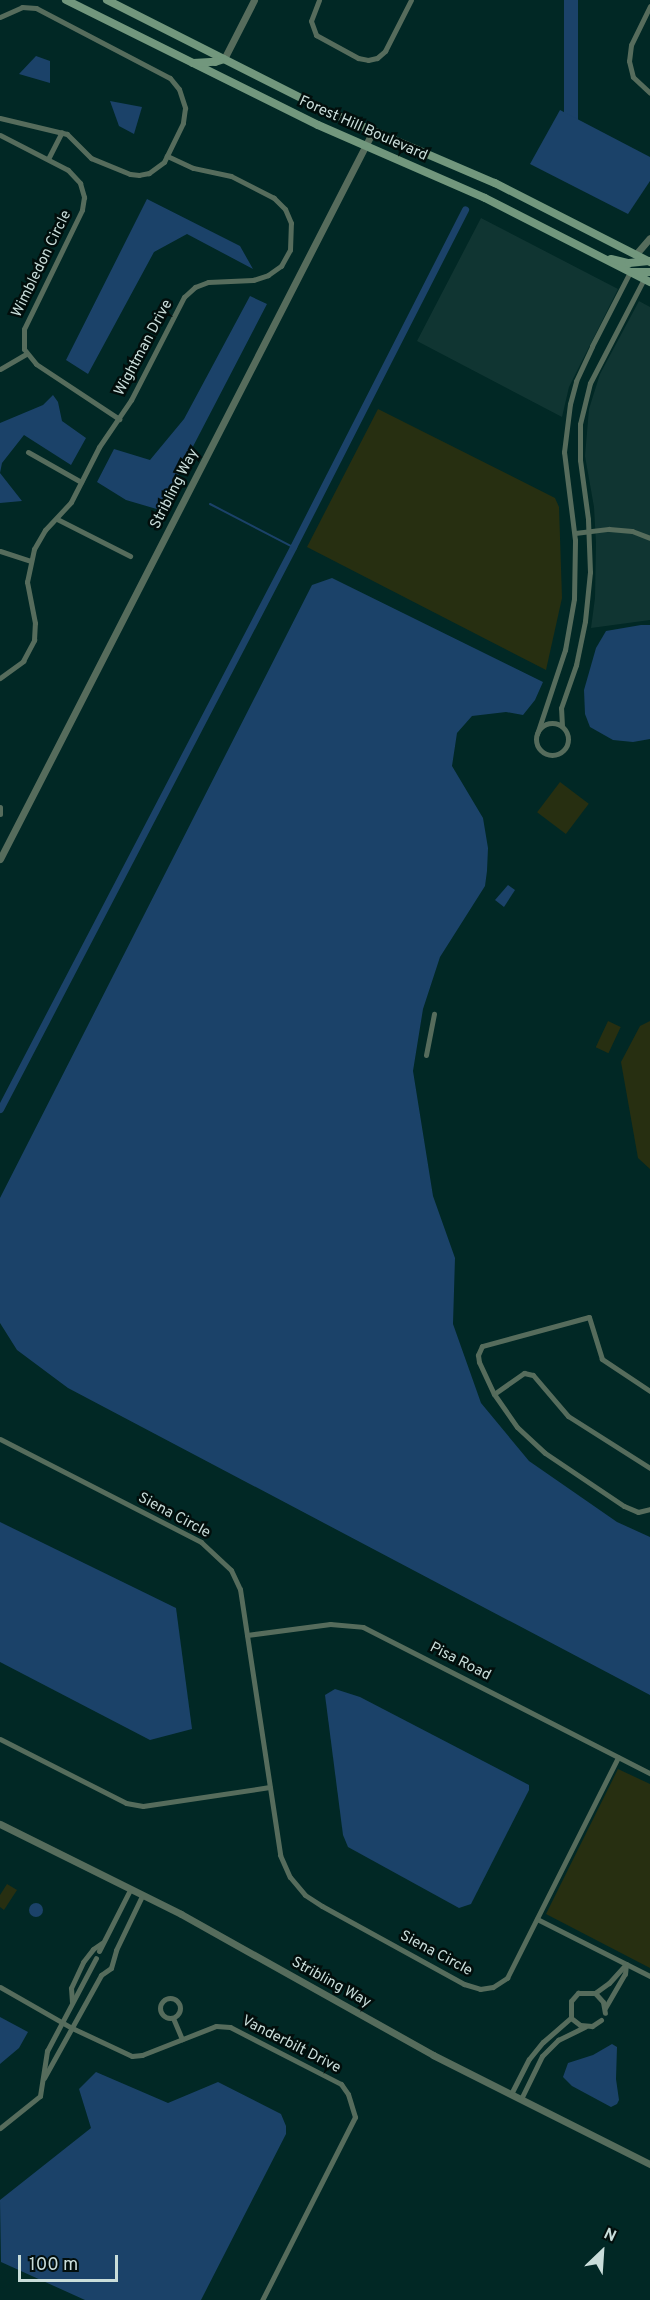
<!DOCTYPE html>
<style>
body{margin:0}
#map{position:relative;width:650px;height:2300px;overflow:hidden;background:#012825;font-family:Overpass,sans-serif}
div>[style]{position:absolute}
[style*='--x']{left:calc(var(--x)*1px);top:calc(var(--y)*1px);width:calc(var(--w)*1px);rotate:calc(var(--a)*1deg)}
.built>*{inset:0;background:#103532}
.green>*{inset:0;background:#272f11;transform-origin:0 0}
.water>*{inset:0;background:#1b4269;transform-origin:0 0}
.round{border-radius:50%}
.stream>*{height:2px;margin:-1px;padding:0 1px;transform-origin:1px;border-radius:1px;background:#1b4269}
.canal>*{height:7px;margin:-3.5px;padding:0 3.5px;transform-origin:3.5px;border-radius:3.5px;background:#1b4269}
.minor>*{height:5px;margin:-2.5px;padding:0 2.5px;transform-origin:2.5px;border-radius:2.5px;background:#566c5c}
.minor>.ring{margin:-2.5px;padding:0;box-sizing:content-box;background:none;border:5px solid #566c5c;border-radius:50%}
.tertiary>*{height:7px;margin:-3.5px;padding:0 3.5px;transform-origin:3.5px;border-radius:3.5px;background:#566c5c}
.secondary>*{height:8px;margin:-4px;padding:0 4px;transform-origin:4px;border-radius:4px;background:#72977d}
span{translate:-50% -50%;white-space:nowrap;text-align:center;line-height:1.15;-webkit-text-stroke:5px #020e0c;paint-order:stroke}
.street-label{font-size:15px;color:#c9ddda}
.north{position:absolute;left:572px;top:2222px;width:60px;height:60px;-webkit-text-stroke:4px #020e0c;paint-order:stroke;rotate:25deg;font-size:16px;font-weight:700;line-height:24px;text-align:center;color:#c9ddda}
.north::after{content:'';display:block;margin:auto;width:21px;height:27px;background:#c9ddda;clip-path:polygon(50% 0,100% 100%,50% 72%,0 100%)}
.scale{position:absolute;left:18px;top:2255px;width:100px;height:27px;box-sizing:border-box;border:3px solid #c9ddda;border-top:0;padding-left:8px;font-size:18px;line-height:21px;white-space:nowrap;color:#c9ddda;-webkit-text-stroke:4px #020e0c;paint-order:stroke}
</style>
<div id="map">
<div class="built">
<i style="clip-path:polygon(481px 218px,618px 289px,569px 387px,562px 417px,417px 341px)"></i>
<i style="clip-path:polygon(639px 301px,650px 307px,650px 620px,591px 628px,595px 598px,596px 543px,594px 507px,585px 456px,589px 409px,600px 374px)"></i>
</div>
<div class="green">
<i style="clip-path:polygon(378px 409px,555px 498px,559px 507px,562px 598px,546px 670px,307px 547px)"></i>
<i style="left:560px;top:782px;width:36px;height:38px;rotate:37deg"></i>
<i style="left:608px;top:1021px;width:14px;height:29px;rotate:25deg"></i>
<i style="clip-path:polygon(650px 1021px,650px 1169px,638px 1158px,621px 1062px,640px 1026px)"></i>
<i style="clip-path:polygon(618px 1769px,650px 1784px,650px 1968px,546px 1914px)"></i>
<i style="clip-path:polygon(7px 1884px,17px 1890px,4px 1910px,0 1907px,0 1895px)"></i>
</div>
<div class="water">
<i style="left:564px;top:0;width:14px;height:177px"></i>
<i style="clip-path:polygon(36px 56px,50px 61px,50px 83px,19px 74px)"></i>
<i style="clip-path:polygon(110px 101px,142px 107px,134px 134px,119px 126px)"></i>
<i style="clip-path:polygon(560px 110px,650px 157px,650px 181px,628px 214px,530px 164px)"></i>
<i style="clip-path:polygon(147px 199px,240px 246px,253px 269px,187px 234px,154px 252px,88px 374px,66px 360px)"></i>
<i style="clip-path:polygon(250px 296px,267px 304px,160px 510px,126px 500px,97px 482px,114px 449px,150px 460px,184px 419px)"></i>
<i style="clip-path:polygon(53px 395px,58px 402px,62px 421px,86px 438px,71px 465px,24px 435px,2px 463px,0 473px,22px 501px,0 503px,0 423px,43px 405px)"></i>
<i style="clip-path:polygon(332px 578px,543px 682px,535px 700px,523px 715px,506px 712px,472px 716px,457px 733px,452px 766px,483px 818px,488px 848px,487px 871px,485px 886px,440px 957px,423px 1009px,413px 1071px,433px 1196px,455px 1258px,453px 1324px,481px 1403px,529px 1461px,617px 1522px,650px 1537px,650px 1695px,68px 1388px,17px 1350px,0 1323px,0 1198px,312px 585px)"></i>
<i style="clip-path:polygon(641px 625px,650px 625px,650px 739px,633px 742px,613px 740px,590px 727px,585px 714px,584px 690px,596px 648px,606px 631px)"></i>
<i style="clip-path:polygon(508px 885px,515px 890px,504px 907px,495px 900px)"></i>
<i style="clip-path:polygon(0 1522px,176px 1608px,192px 1729px,150px 1740px,0 1662px)"></i>
<i style="clip-path:polygon(335px 1689px,360px 1697px,529px 1785px,529px 1790px,471px 1904px,459px 1908px,348px 1847px,343px 1835px,325px 1695px)"></i>
<i class="round" style="left:29px;top:1903px;width:14px;height:14px"></i>
<i style="clip-path:polygon(0 2017px,28px 2032px,19px 2048px,0 2064px)"></i>
<i style="clip-path:polygon(612px 2044px,617px 2047px,616px 2079px,619px 2100px,617px 2104px,611px 2107px,572px 2086px,563px 2077px,568px 2063px,593px 2055px)"></i>
<i style="clip-path:polygon(96px 2072px,168px 2103px,218px 2082px,281px 2114px,286px 2126px,286px 2134px,201px 2300px,85px 2300px,1px 2262px,0 2200px,91px 2128px,79px 2089px)"></i>
</div>
<div class="stream">
<i style="--x:210;--y:504;--w:93;--a:27.4"></i>
</div>
<div class="canal">
<i style="--x:0;--y:1109;--w:634;--a:-62.46"></i>
<i style="--x:293;--y:547;--w:379;--a:-63"></i>
</div>
<div class="minor">
<i style="--x:319;--y:0;--w:22;--a:111"></i>
<i style="--x:311;--y:21;--w:15;--a:70"></i>
<i style="--x:316;--y:35;--w:48;--a:28.7"></i>
<i style="--x:358;--y:58;--w:10;--a:11"></i>
<i style="--x:368;--y:60;--w:9;--a:-13"></i>
<i style="--x:377;--y:58;--w:11;--a:-41"></i>
<i style="--x:385;--y:51;--w:57;--a:-63"></i>
<i style="--x:650;--y:6;--w:43;--a:116"></i>
<i style="--x:631;--y:45;--w:16;--a:97"></i>
<i style="--x:629;--y:61;--w:16;--a:76"></i>
<i style="--x:633;--y:77;--w:23;--a:43"></i>
<i style="--x:0;--y:17;--w:24;--a:-24"></i>
<i style="--x:22;--y:7;--w:14;--a:4"></i>
<i style="--x:36;--y:8;--w:151;--a:27.6"></i>
<i style="--x:170;--y:78;--w:14;--a:51"></i>
<i style="--x:179;--y:89;--w:20;--a:72"></i>
<i style="--x:185;--y:108;--w:15;--a:98"></i>
<i style="--x:183;--y:123;--w:43;--a:116"></i>
<i style="--x:164;--y:162;--w:19;--a:144"></i>
<i style="--x:149;--y:173;--w:10;--a:169"></i>
<i style="--x:139;--y:175;--w:9;--a:-174"></i>
<i style="--x:130;--y:174;--w:42;--a:-157.7"></i>
<i style="--x:91;--y:158;--w:34;--a:-135"></i>
<i style="--x:67;--y:134;--w:69;--a:-166.6"></i>
<i style="--x:0;--y:135;--w:76;--a:27.2"></i>
<i style="--x:68;--y:170;--w:18;--a:47"></i>
<i style="--x:80;--y:183;--w:15;--a:74"></i>
<i style="--x:84;--y:197;--w:13;--a:99"></i>
<i style="--x:82;--y:210;--w:132;--a:116"></i>
<i style="--x:24;--y:329;--w:20;--a:90"></i>
<i style="--x:24;--y:349;--w:19;--a:51"></i>
<i style="--x:36;--y:364;--w:100;--a:33.5"></i>
<i style="--x:48;--y:159;--w:30;--a:-63"></i>
<i style="--x:0;--y:369;--w:30;--a:-30"></i>
<i style="--x:28;--y:452;--w:61;--a:29.5"></i>
<i style="--x:57;--y:519;--w:82;--a:26.9"></i>
<i style="--x:575;--y:533;--w:34;--a:-7"></i>
<i style="--x:609;--y:529;--w:23;--a:5"></i>
<i style="--x:632;--y:531;--w:19;--a:21"></i>
<i style="--x:0;--y:551;--w:32;--a:18"></i>
<i style="--x:0;--y:678;--w:29;--a:-36"></i>
<i style="--x:23;--y:661;--w:24;--a:-62"></i>
<i style="--x:34;--y:640;--w:17;--a:-87"></i>
<i style="--x:35;--y:623;--w:42;--a:-101"></i>
<i style="--x:27;--y:582;--w:34;--a:-78"></i>
<i style="--x:34;--y:549;--w:22;--a:-60"></i>
<i style="--x:45;--y:530;--w:38;--a:-47"></i>
<i style="--x:71;--y:502;--w:62;--a:-63"></i>
<i style="--x:99;--y:447;--w:57;--a:-55.8"></i>
<i style="--x:131;--y:400;--w:116;--a:-62.8"></i>
<i style="--x:184;--y:297;--w:15;--a:-42"></i>
<i style="--x:195;--y:287;--w:14;--a:-21"></i>
<i style="--x:208;--y:282;--w:45;--a:-2.5"></i>
<i style="--x:253;--y:280;--w:16;--a:-18"></i>
<i style="--x:268;--y:275;--w:16;--a:-35"></i>
<i style="--x:281;--y:266;--w:18;--a:-61"></i>
<i style="--x:290;--y:250;--w:27;--a:-88"></i>
<i style="--x:291;--y:223;--w:15;--a:-113"></i>
<i style="--x:285;--y:209;--w:16;--a:-135"></i>
<i style="--x:274;--y:198;--w:48;--a:-152.9"></i>
<i style="--x:231;--y:176;--w:39;--a:-168"></i>
<i style="--x:193;--y:168;--w:29;--a:-155"></i>
<i class="ring" style="left:536px;top:723px;width:27px;height:27px"></i>
<i style="--x:562;--y:726;--w:18;--a:-93"></i>
<i style="--x:561;--y:708;--w:46;--a:-70.8"></i>
<i style="--x:576;--y:665;--w:45;--a:-78.4"></i>
<i style="--x:585;--y:621;--w:49;--a:-84.2"></i>
<i style="--x:590;--y:572;--w:53;--a:-92.2"></i>
<i style="--x:588;--y:519;--w:60;--a:-97.7"></i>
<i style="--x:580;--y:460;--w:36;--a:-90"></i>
<i style="--x:580;--y:424;--w:42;--a:-76.3"></i>
<i style="--x:590;--y:383;--w:117;--a:-62.6"></i>
<i style="--x:537;--y:734;--w:89;--a:-71.6"></i>
<i style="--x:565;--y:650;--w:52;--a:-80"></i>
<i style="--x:574;--y:599;--w:59;--a:-89"></i>
<i style="--x:575;--y:540;--w:89;--a:-97.1"></i>
<i style="--x:564;--y:452;--w:48;--a:-82.9"></i>
<i style="--x:570;--y:404;--w:24;--a:-75"></i>
<i style="--x:576;--y:381;--w:38;--a:-65"></i>
<i style="--x:592;--y:346;--w:83;--a:-62.8"></i>
<i style="--x:0;--y:807;--w:7;--a:90"></i>
<i style="--x:426;--y:1055;--w:42;--a:-79"></i>
<i style="--x:650;--y:1391;--w:58;--a:-146.3"></i>
<i style="--x:602;--y:1359;--w:44;--a:-107.2"></i>
<i style="--x:589;--y:1317;--w:111;--a:164.8"></i>
<i style="--x:482;--y:1346;--w:10;--a:114"></i>
<i style="--x:478;--y:1355;--w:7;--a:82"></i>
<i style="--x:479;--y:1362;--w:35;--a:65"></i>
<i style="--x:494;--y:1394;--w:40;--a:55.1"></i>
<i style="--x:517;--y:1427;--w:38;--a:43"></i>
<i style="--x:545;--y:1453;--w:95;--a:33.9"></i>
<i style="--x:624;--y:1506;--w:15;--a:23"></i>
<i style="--x:638;--y:1512;--w:12;--a:-14"></i>
<i style="--x:494;--y:1394;--w:37;--a:-35"></i>
<i style="--x:524;--y:1373;--w:9;--a:13"></i>
<i style="--x:533;--y:1375;--w:54;--a:49.5"></i>
<i style="--x:568;--y:1416;--w:97;--a:32.4"></i>
<i style="--x:0;--y:1439;--w:226;--a:27.1"></i>
<i style="--x:201;--y:1542;--w:41;--a:43"></i>
<i style="--x:231;--y:1570;--w:21;--a:65"></i>
<i style="--x:240;--y:1589;--w:269;--a:81.4"></i>
<i style="--x:280;--y:1855;--w:24;--a:66"></i>
<i style="--x:290;--y:1877;--w:23;--a:50"></i>
<i style="--x:305;--y:1895;--w:20;--a:33"></i>
<i style="--x:322;--y:1906;--w:162;--a:28.8"></i>
<i style="--x:464;--y:1984;--w:17;--a:17"></i>
<i style="--x:480;--y:1989;--w:13;--a:-9"></i>
<i style="--x:493;--y:1987;--w:17;--a:-33"></i>
<i style="--x:507;--y:1978;--w:247;--a:-63.3"></i>
<i style="--x:247;--y:1635;--w:84;--a:-7.5"></i>
<i style="--x:330;--y:1624;--w:33;--a:5"></i>
<i style="--x:363;--y:1627;--w:322;--a:27"></i>
<i style="--x:0;--y:1739;--w:141;--a:26.9"></i>
<i style="--x:126;--y:1803;--w:17;--a:10"></i>
<i style="--x:143;--y:1806;--w:128;--a:-8.5"></i>
<i style="--x:537;--y:1919;--w:127;--a:26.8"></i>
<i style="--x:99;--y:1951;--w:68;--a:-63.1"></i>
<i style="--x:0;--y:1987;--w:83;--a:29.7"></i>
<i style="--x:72;--y:2028;--w:66;--a:25"></i>
<i style="--x:132;--y:2056;--w:10;--a:-6"></i>
<i style="--x:142;--y:2055;--w:79;--a:-21.4"></i>
<i style="--x:216;--y:2026;--w:14;--a:4"></i>
<i style="--x:230;--y:2027;--w:125;--a:27.2"></i>
<i style="--x:341;--y:2084;--w:12;--a:55"></i>
<i style="--x:348;--y:2094;--w:24;--a:73"></i>
<i style="--x:355;--y:2117;--w:205;--a:116.9"></i>
<i style="--x:595;--y:1993;--w:17;--a:-36"></i>
<i style="--x:609;--y:1983;--w:25;--a:-48"></i>
<i class="ring" style="left:160px;top:1998px;width:15px;height:15px"></i>
<i style="--x:72;--y:2002;--w:14;--a:-94"></i>
<i style="--x:71;--y:1988;--w:29;--a:-65"></i>
<i style="--x:83;--y:1962;--w:16;--a:-52"></i>
<i style="--x:93;--y:1949;--w:11;--a:-34"></i>
<i style="--x:605;--y:2008;--w:39;--a:-60"></i>
<i style="--x:625;--y:1974;--w:10;--a:-84"></i>
<i style="--x:173;--y:2018;--w:23;--a:67"></i>
<i style="--x:601;--y:2020;--w:11;--a:146"></i>
<i style="--x:592;--y:2026;--w:12;--a:-175"></i>
<i style="--x:580;--y:2025;--w:11;--a:-142"></i>
<i style="--x:571;--y:2018;--w:17;--a:-90"></i>
<i style="--x:571;--y:2001;--w:11;--a:-49"></i>
<i style="--x:578;--y:1993;--w:17;--a:0"></i>
<i style="--x:595;--y:1993;--w:12;--a:48"></i>
<i style="--x:603;--y:2002;--w:11;--a:80"></i>
<i style="--x:44;--y:2078;--w:118;--a:-61"></i>
<i style="--x:101;--y:1975;--w:12;--a:-35"></i>
<i style="--x:111;--y:1968;--w:19;--a:-74"></i>
<i style="--x:116;--y:1950;--w:60;--a:-64.3"></i>
<i style="--x:511;--y:2094;--w:39;--a:-63"></i>
<i style="--x:529;--y:2059;--w:22;--a:-51"></i>
<i style="--x:543;--y:2042;--w:37;--a:-41"></i>
<i style="--x:521;--y:2099;--w:48;--a:-64"></i>
<i style="--x:542;--y:2056;--w:23;--a:-45"></i>
<i style="--x:558;--y:2040;--w:30;--a:-26"></i>
<i style="--x:0;--y:2128;--w:51;--a:-38.7"></i>
<i style="--x:40;--y:2096;--w:46;--a:-81.2"></i>
<i style="--x:47;--y:2051;--w:105;--a:-62.2"></i>
</div>
<div class="tertiary">
<i style="--x:224;--y:59;--w:66;--a:-63"></i>
<i style="--x:636;--y:254;--w:21;--a:-49"></i>
<i style="--x:0;--y:859;--w:818;--a:-62.87"></i>
<i style="--x:0;--y:1824;--w:202;--a:26.4"></i>
<i style="--x:181;--y:1914;--w:289;--a:29.2"></i>
<i style="--x:433;--y:2055;--w:243;--a:26.7"></i>
</div>
<div class="secondary">
<i style="--x:66;--y:0;--w:281;--a:26.4"></i>
<i style="--x:318;--y:125;--w:182;--a:23.6"></i>
<i style="--x:485;--y:198;--w:185;--a:27"></i>
<i style="--x:107;--y:0;--w:249;--a:26.8"></i>
<i style="--x:329;--y:112;--w:181;--a:23.2"></i>
<i style="--x:495;--y:183;--w:174;--a:27"></i>
<i style="--x:193;--y:63;--w:22;--a:-3"></i>
<i style="--x:215;--y:62;--w:9;--a:-18"></i>
<i style="--x:611;--y:259;--w:18;--a:13"></i>
<i style="--x:629;--y:263;--w:20;--a:-6"></i>
<i style="--x:631;--y:272;--w:19;--a:0"></i>
</div>
<div class="street-label">
<span style="left:363px;top:129px;rotate:24deg">Forest Hill Boulevard</span>
<span style="left:42px;top:264px;rotate:-64deg">Wimbledon Circle</span>
<span style="left:144px;top:348px;rotate:-62deg">Wightman Drive</span>
<span style="left:175px;top:489px;rotate:-63deg">Stribling Way</span>
<span style="left:174px;top:1516px;rotate:28deg">Siena Circle</span>
<span style="left:460px;top:1662px;rotate:27deg">Pisa Road</span>
<span style="left:436px;top:1954px;rotate:28deg">Siena Circle</span>
<span style="left:331px;top:1983px;rotate:29deg">Stribling Way</span>
<span style="left:291px;top:2045px;rotate:27deg">Vanderbilt Drive</span>
</div>
<div class="north">N</div>
<div class="scale">100 m</div>
</div>
